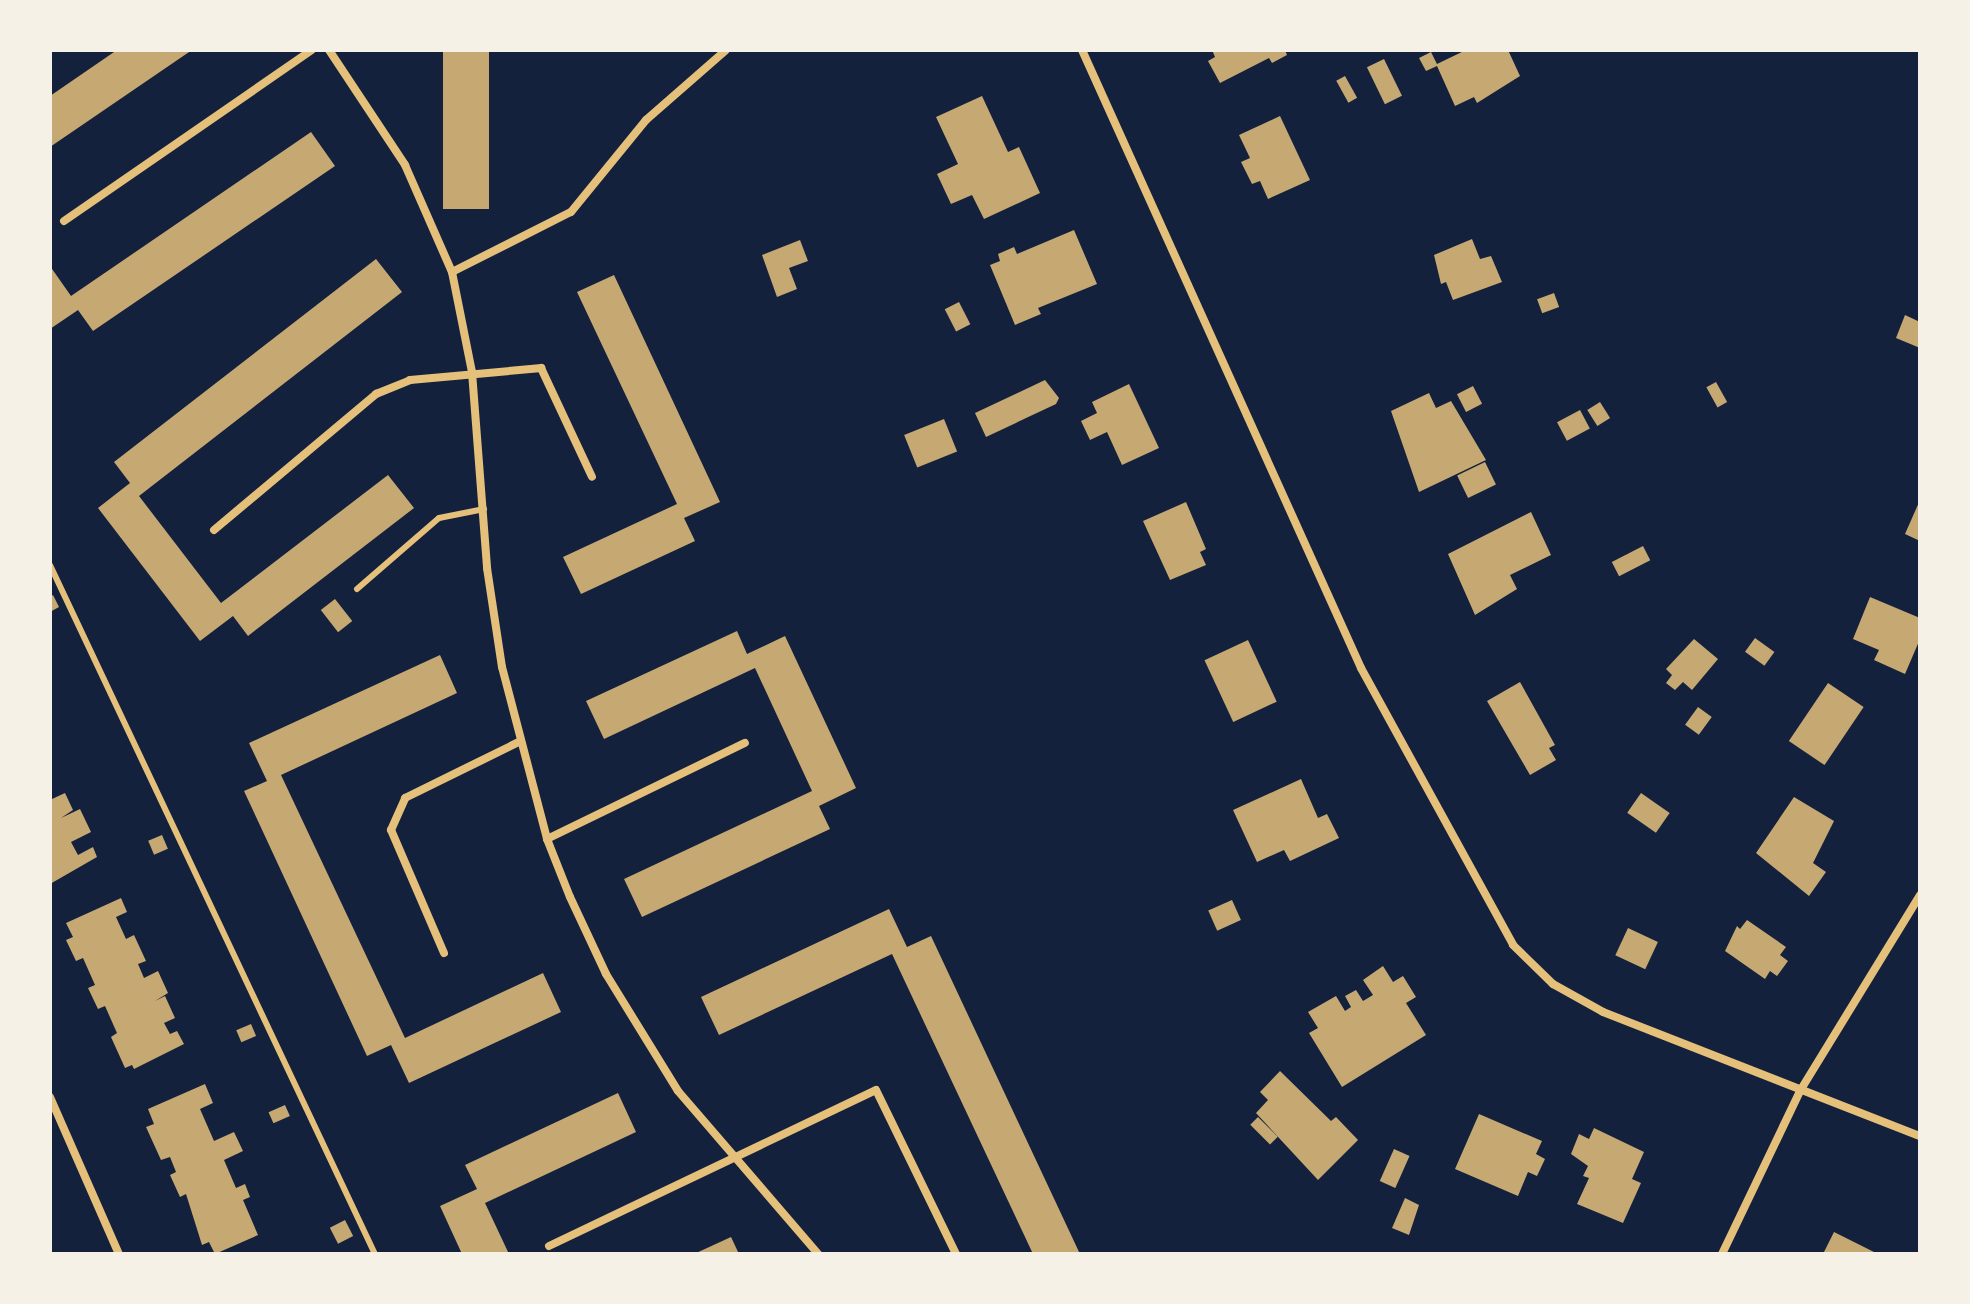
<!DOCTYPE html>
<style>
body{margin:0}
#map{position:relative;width:1970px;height:1304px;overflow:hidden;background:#14213d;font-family:Overpass,sans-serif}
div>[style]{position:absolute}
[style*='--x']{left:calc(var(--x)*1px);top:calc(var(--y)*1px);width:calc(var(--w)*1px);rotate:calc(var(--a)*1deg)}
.building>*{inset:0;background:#c6a872;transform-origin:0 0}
.service>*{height:6px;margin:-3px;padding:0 3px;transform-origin:3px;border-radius:3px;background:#e5c07b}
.minor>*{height:8px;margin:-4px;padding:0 4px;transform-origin:4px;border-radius:4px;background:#e5c07b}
span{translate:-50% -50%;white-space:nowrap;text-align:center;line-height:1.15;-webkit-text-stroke:8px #f6f1e7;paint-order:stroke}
.frame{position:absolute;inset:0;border:52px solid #f6f1e7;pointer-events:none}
</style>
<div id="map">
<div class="building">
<i style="clip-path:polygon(117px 50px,192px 50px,50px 147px,50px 96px)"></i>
<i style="left:443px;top:50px;width:46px;height:159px"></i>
<i style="clip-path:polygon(1212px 50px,1285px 50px,1287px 55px,1272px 63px,1269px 58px,1220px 83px,1208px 61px,1215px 57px)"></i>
<i style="clip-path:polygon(1466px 50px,1508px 50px,1520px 76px,1477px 103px,1474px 97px,1455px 106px,1437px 66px,1426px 71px,1419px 58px,1431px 52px,1437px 64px)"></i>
<i style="left:1384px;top:59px;width:41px;height:19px;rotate:64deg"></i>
<i style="left:1345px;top:76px;width:25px;height:10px;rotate:61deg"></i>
<i style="clip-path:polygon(982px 96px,1008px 152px,1019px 147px,1040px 193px,984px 219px,972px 195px,951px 204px,937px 174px,958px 164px,936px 117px)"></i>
<i style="clip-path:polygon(1280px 116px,1310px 180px,1268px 199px,1260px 181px,1252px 184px,1241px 162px,1250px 158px,1239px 135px)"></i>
<i style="clip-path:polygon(311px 132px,335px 166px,93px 331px,78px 310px,50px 329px,50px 266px,71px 296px)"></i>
<i style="clip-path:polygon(1074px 230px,1097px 284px,1038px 308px,1041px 314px,1015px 325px,990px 265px,1000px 261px,998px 254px,1014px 247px,1017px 254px)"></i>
<i style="clip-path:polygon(1472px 239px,1480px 259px,1491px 256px,1502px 282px,1453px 300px,1446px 282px,1441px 284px,1434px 255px)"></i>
<i style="clip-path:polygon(800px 240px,808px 261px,789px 268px,797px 289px,777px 297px,762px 255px)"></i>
<i style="clip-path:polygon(376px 259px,402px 292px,139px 496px,221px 603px,388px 475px,414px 508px,248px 636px,233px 616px,200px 641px,98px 508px,130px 483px,114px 462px)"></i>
<i style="clip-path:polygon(614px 275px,720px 502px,684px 518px,695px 541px,581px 594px,563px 557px,677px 504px,577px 292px)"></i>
<i style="left:1554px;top:293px;width:15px;height:18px;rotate:70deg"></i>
<i style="left:959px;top:302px;width:25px;height:16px;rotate:63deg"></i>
<i style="clip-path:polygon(1905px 315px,1920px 322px,1920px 348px,1896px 338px)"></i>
<i style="clip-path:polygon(1045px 380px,1059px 398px,1056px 404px,986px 437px,975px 413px)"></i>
<i style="left:1716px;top:382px;width:23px;height:11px;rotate:61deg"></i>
<i style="clip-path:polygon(1129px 384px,1159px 448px,1122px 465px,1107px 432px,1090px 440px,1081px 421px,1097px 413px,1092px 402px)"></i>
<i style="left:1473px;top:386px;width:20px;height:18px;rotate:63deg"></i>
<i style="clip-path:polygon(1429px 393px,1436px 408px,1451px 401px,1486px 460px,1419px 492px,1391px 411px)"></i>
<i style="left:1600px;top:402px;width:19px;height:15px;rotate:58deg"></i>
<i style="left:1580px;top:410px;width:21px;height:26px;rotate:62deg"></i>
<i style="left:944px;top:419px;width:35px;height:43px;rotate:68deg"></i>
<i style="left:1485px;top:462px;width:25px;height:31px;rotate:64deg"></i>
<i style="clip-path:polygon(1920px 500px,1920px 541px,1905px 534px)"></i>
<i style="clip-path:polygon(1186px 502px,1206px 549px,1200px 552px,1206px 565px,1170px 580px,1143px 521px)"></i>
<i style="clip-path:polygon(1531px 512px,1551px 555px,1510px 575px,1517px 589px,1475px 615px,1448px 554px)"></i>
<i style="left:1643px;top:546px;width:16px;height:35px;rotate:63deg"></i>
<i style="clip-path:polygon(53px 595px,59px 607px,50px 612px,50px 597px)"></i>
<i style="clip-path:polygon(1870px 597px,1920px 618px,1920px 639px,1905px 674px,1874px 660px,1879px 650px,1853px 639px)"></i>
<i style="left:335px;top:599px;width:28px;height:18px;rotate:52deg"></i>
<i style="clip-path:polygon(737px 631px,747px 654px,785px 636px,856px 788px,819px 806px,830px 829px,642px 917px,624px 879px,812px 791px,755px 668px,604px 739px,586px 701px)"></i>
<i style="left:1755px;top:638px;width:24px;height:17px;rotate:36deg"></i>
<i style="clip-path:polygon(1694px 639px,1718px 659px,1692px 690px,1683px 682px,1675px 690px,1666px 683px,1672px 675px,1666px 669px)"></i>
<i style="left:1248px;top:640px;width:68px;height:48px;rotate:65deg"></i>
<i style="clip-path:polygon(440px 655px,457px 693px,281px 775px,405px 1038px,543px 973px,561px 1012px,409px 1083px,391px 1045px,367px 1056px,244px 791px,267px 781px,249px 743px)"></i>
<i style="clip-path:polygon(1520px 682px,1555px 745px,1549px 748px,1556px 760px,1530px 775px,1487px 701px)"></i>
<i style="left:1828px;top:683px;width:43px;height:70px;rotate:34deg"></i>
<i style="left:1698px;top:707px;width:17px;height:22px;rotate:36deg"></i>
<i style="clip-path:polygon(1301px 779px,1318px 818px,1327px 814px,1339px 838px,1290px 861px,1284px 850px,1257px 862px,1233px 810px)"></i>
<i style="clip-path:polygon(65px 793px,73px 810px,61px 818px,80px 809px,91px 832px,71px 842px,78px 855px,93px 847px,97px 857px,50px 884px,50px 794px,52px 799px)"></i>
<i style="left:1641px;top:793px;width:35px;height:24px;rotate:35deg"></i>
<i style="clip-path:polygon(1794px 797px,1834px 821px,1813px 863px,1826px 872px,1809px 896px,1756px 853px)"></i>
<i style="left:162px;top:835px;width:15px;height:15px;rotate:67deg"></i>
<i style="clip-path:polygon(121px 898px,127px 912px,116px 917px,126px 939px,134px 935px,146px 961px,138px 964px,144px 978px,158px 971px,168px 993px,155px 1001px,165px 996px,175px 1018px,164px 1023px,170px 1034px,177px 1031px,184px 1044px,134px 1069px,132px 1065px,125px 1068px,111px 1037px,117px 1033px,105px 1006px,98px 1009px,88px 988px,95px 985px,83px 958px,76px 961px,66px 940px,73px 937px,66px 923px)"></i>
<i style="left:1232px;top:900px;width:22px;height:26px;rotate:66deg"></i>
<i style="clip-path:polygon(889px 909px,907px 947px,931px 936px,1080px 1254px,1033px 1254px,892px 954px,719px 1035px,701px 997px)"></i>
<i style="clip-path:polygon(1747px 920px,1786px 947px,1780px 955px,1788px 961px,1777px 976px,1770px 971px,1765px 979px,1725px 951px,1737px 926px,1740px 929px)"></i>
<i style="left:1628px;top:928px;width:33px;height:30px;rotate:25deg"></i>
<i style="clip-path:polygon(1383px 966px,1393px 982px,1403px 976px,1416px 997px,1406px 1003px,1426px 1035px,1342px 1087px,1309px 1033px,1318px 1028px,1308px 1012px,1336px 996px,1345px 1011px,1351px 1007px,1345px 996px,1356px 990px,1363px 1001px,1373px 995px,1363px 980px)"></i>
<i style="left:251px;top:1024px;width:13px;height:16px;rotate:67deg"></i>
<i style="clip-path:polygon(1280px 1071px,1331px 1121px,1336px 1117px,1358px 1140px,1318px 1180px,1256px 1113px,1268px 1100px,1260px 1092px)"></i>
<i style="clip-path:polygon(205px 1084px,213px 1103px,200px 1109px,214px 1141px,234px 1132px,243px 1151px,224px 1160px,236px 1188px,245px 1184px,250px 1197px,243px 1200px,258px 1235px,215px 1254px,209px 1242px,202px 1245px,186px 1194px,180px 1197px,170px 1175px,176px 1172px,170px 1157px,161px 1160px,146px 1127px,154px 1124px,148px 1109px)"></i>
<i style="clip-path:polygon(618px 1093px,636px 1132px,485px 1203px,509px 1254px,462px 1254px,440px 1206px,477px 1189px,465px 1165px)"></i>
<i style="left:285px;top:1105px;width:12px;height:18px;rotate:66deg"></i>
<i style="clip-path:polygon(1479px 1114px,1542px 1141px,1536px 1154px,1545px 1159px,1537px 1176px,1528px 1172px,1518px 1196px,1455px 1169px)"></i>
<i style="left:1258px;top:1117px;width:28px;height:11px;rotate:45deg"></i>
<i style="clip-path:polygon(1594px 1128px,1644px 1152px,1632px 1179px,1641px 1183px,1623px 1223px,1577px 1204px,1589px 1178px,1583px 1176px,1588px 1166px,1571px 1154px,1579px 1134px,1589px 1139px)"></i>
<i style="left:1394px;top:1149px;width:17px;height:35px;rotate:24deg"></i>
<i style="clip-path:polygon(1405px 1198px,1419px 1205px,1409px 1235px,1392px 1228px)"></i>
<i style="left:345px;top:1220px;width:18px;height:17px;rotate:63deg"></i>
<i style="clip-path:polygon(1834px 1232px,1878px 1254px,1823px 1254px)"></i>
<i style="clip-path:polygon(731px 1237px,739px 1254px,694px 1254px)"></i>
</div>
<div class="service">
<i style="--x:50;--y:565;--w:762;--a:64.75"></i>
<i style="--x:357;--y:589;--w:108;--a:-40.9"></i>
<i style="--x:439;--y:518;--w:46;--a:-11.3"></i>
</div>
<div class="minor">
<i style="--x:329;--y:50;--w:138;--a:56.5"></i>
<i style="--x:405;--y:165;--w:117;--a:66.3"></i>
<i style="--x:452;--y:272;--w:102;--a:78.7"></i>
<i style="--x:472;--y:372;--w:197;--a:85.6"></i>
<i style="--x:487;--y:568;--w:100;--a:81.4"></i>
<i style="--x:502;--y:667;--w:178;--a:75.3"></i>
<i style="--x:547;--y:839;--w:62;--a:68.4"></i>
<i style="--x:570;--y:897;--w:85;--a:64.9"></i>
<i style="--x:606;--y:974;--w:137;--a:58.4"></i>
<i style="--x:678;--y:1091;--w:215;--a:49.3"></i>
<i style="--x:1082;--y:50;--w:678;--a:65.7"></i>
<i style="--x:1361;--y:668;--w:316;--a:61.2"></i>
<i style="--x:1513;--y:945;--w:56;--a:44.3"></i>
<i style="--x:1553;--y:984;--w:57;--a:29.2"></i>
<i style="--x:1603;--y:1012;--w:340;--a:21.4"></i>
<i style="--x:64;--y:221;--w:301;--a:-34.6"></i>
<i style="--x:452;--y:272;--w:133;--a:-26.8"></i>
<i style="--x:571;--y:212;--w:119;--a:-50.8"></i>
<i style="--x:646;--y:120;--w:106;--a:-41.2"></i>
<i style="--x:214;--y:530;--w:212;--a:-40"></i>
<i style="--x:376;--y:394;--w:37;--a:-22"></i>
<i style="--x:410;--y:380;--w:132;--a:-5.2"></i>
<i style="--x:541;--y:368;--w:120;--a:64.9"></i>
<i style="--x:547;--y:839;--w:220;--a:-25.9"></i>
<i style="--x:444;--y:953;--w:134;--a:-113.3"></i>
<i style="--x:391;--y:830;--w:35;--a:-66"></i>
<i style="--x:405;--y:798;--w:127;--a:-26.2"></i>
<i style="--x:50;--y:1097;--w:171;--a:66.3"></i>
<i style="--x:549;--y:1246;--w:362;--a:-25.5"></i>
<i style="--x:876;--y:1090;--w:182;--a:64"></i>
<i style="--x:1722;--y:1254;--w:181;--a:-64.4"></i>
<i style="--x:1800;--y:1091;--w:230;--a:-58.5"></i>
</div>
<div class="frame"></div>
</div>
